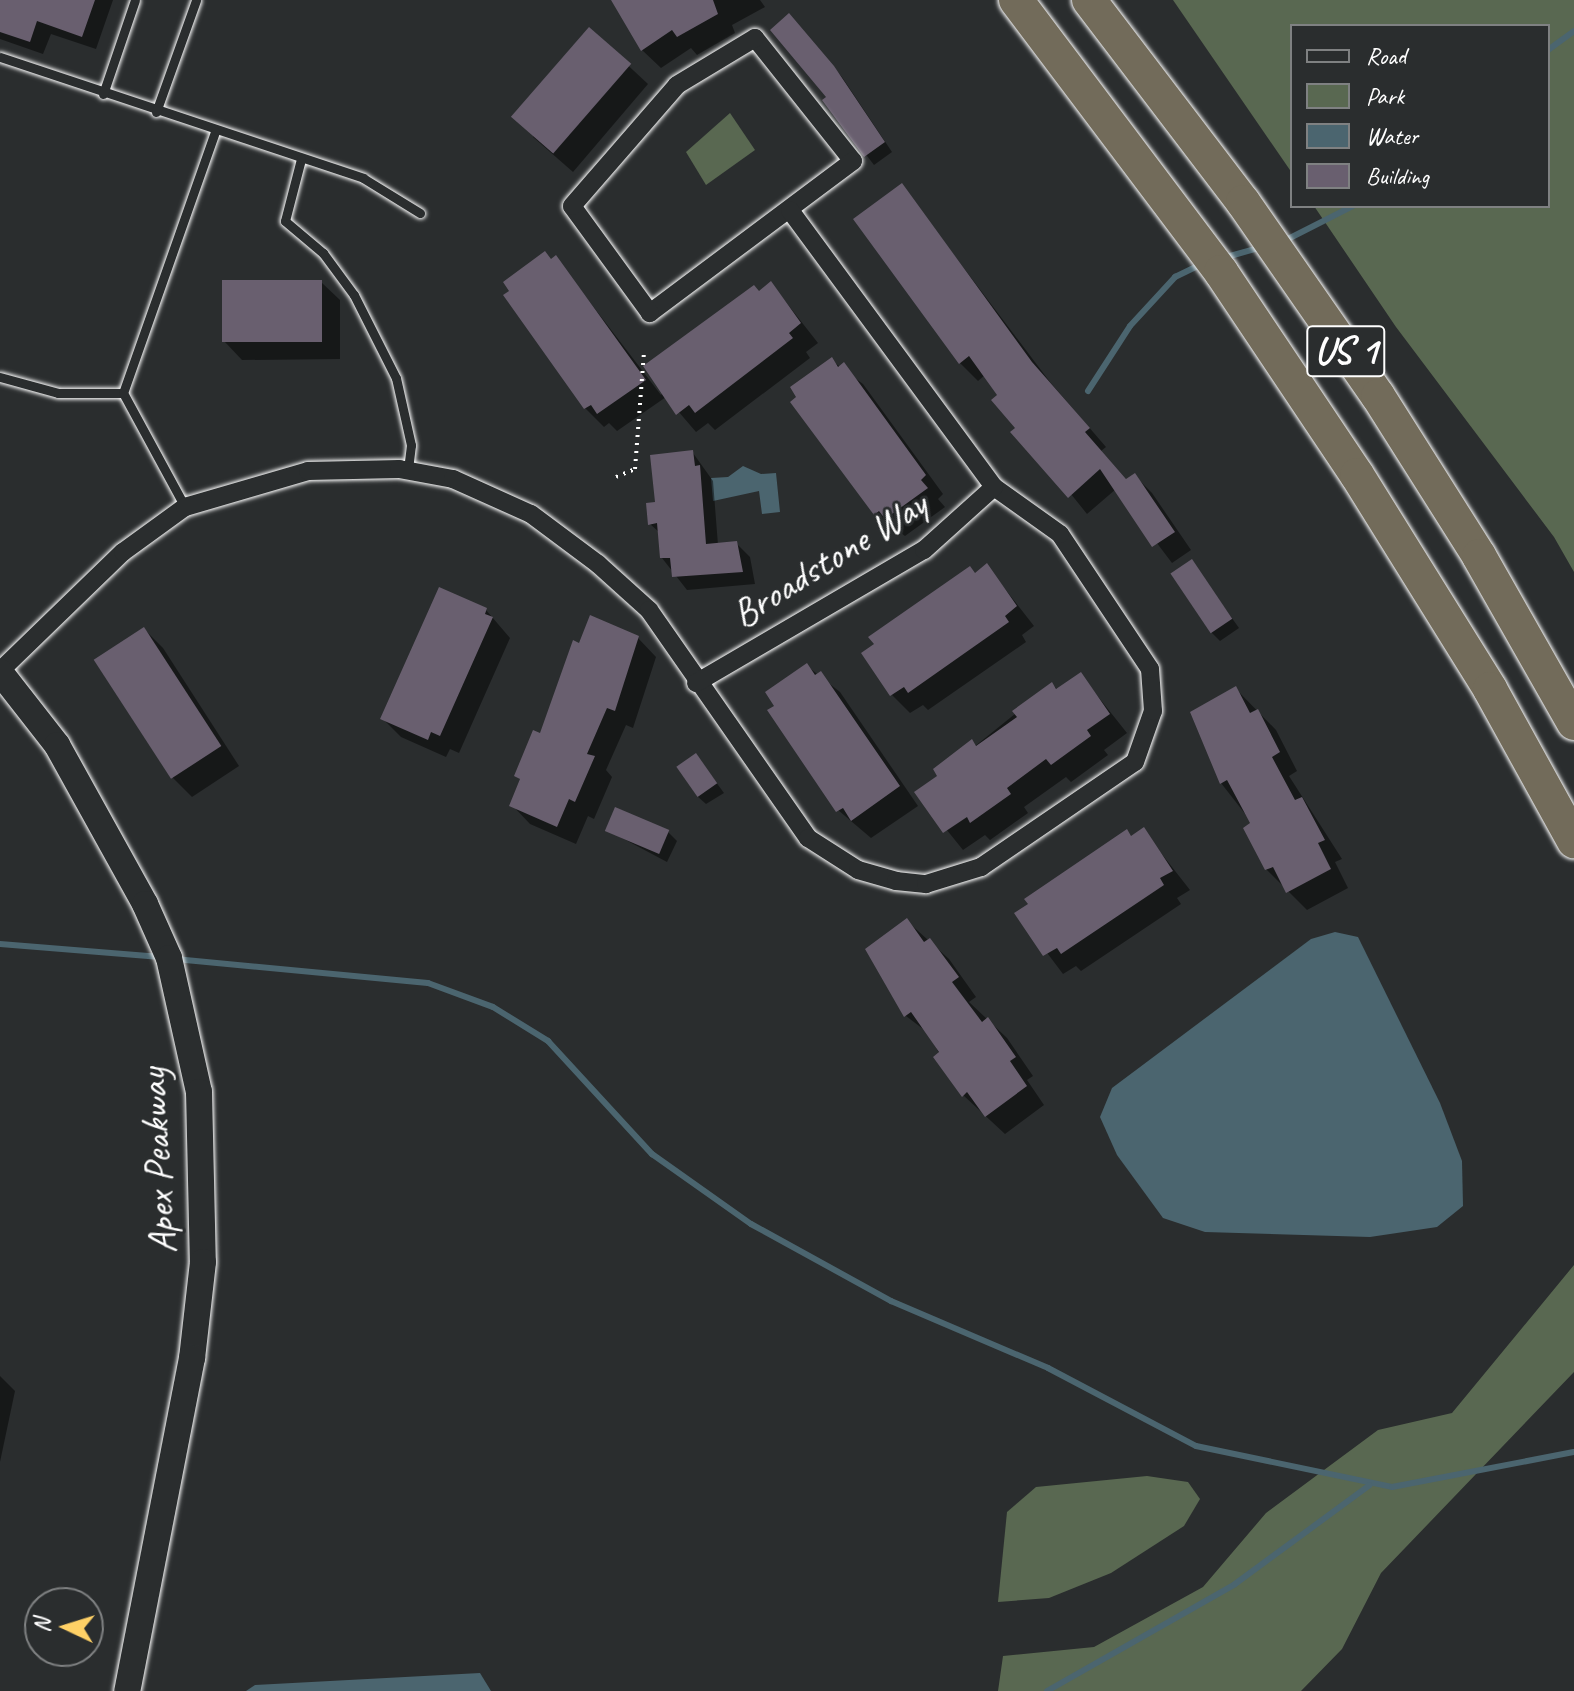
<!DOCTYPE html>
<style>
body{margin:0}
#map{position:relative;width:1574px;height:1691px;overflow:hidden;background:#2a2d2e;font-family:Caveat,sans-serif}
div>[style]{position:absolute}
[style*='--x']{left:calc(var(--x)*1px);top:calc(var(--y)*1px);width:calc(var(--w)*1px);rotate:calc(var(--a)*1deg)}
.green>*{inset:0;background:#596851}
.water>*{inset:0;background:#4b656f}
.shadow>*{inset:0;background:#0007}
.stream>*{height:6px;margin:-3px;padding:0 3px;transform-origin:3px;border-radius:3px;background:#4b656f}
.building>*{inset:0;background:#695f6f;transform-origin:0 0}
.path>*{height:4px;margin-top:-2px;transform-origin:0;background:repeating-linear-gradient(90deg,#fff 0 2px,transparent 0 8px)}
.roads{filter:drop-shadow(0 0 2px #fff) drop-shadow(0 0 2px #fff)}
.service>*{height:9px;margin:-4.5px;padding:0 4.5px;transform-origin:4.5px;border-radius:4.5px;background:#2a2d2e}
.minor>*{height:18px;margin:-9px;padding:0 9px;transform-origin:9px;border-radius:9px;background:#2a2d2e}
.secondary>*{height:26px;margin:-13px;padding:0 13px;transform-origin:13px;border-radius:13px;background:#2a2d2e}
.motorway>*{height:34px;margin:-17px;padding:0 17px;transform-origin:17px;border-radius:17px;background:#726b5a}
span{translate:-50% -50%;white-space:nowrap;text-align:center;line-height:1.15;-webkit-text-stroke:6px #2a2d2e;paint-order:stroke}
.shield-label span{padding:2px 6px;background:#2a2d2e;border:2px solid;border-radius:6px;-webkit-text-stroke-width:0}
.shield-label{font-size:38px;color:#fff;font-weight:700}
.street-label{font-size:40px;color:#fff}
.legend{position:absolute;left:1290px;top:24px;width:260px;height:184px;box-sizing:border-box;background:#2a2d2e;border:2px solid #7f8182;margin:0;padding:10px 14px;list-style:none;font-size:24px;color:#fff}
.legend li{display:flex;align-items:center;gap:16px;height:40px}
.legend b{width:40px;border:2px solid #7f8182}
.north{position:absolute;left:24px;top:1587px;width:80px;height:80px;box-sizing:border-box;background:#2a2d2e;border:2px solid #7f8182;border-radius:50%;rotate:274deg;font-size:22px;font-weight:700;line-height:32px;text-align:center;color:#fff}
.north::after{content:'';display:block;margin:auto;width:28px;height:36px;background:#ffd166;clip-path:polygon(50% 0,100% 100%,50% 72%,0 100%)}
</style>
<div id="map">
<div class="green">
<i style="clip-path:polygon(1173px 0,1574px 0,1574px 572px,1554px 537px,1396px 327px,1314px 206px,1548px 206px,1548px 26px,1292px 26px,1292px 173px)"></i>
<i style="clip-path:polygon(730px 113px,755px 150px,706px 185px,686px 152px)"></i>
<i style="clip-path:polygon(1574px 1265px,1574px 1372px,1381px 1573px,1342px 1649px,1301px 1691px,998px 1691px,1003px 1656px,1094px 1647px,1203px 1587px,1266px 1513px,1378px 1430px,1452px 1413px)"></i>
<i style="clip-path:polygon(1147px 1476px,1188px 1482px,1200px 1499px,1184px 1526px,1111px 1573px,1049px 1598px,998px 1602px,1007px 1512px,1036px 1487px)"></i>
</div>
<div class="water">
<i style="clip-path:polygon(743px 466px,761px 474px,776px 473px,780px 512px,762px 514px,759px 491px,713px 501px,711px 478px,728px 477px)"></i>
<i style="clip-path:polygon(1335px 932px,1358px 937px,1440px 1103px,1462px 1161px,1463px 1206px,1437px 1227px,1370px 1237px,1205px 1232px,1163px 1218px,1117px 1155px,1100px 1117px,1112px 1088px,1311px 939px)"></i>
<i style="clip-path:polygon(480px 1673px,491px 1691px,246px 1691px,255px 1685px)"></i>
</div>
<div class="shadow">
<i style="clip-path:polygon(0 0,113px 0,96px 49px,51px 34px,43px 54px,0 39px)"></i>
<i style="clip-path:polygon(627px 0,760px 0,765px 7px,732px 25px,735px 33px,697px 55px,691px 48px,661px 68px,642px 50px)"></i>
<i style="clip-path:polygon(798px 25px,842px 77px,892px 152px,874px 165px,825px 101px,829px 97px)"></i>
<i style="clip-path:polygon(590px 30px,648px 84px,573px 172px,533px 137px)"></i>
<i style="clip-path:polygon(901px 185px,1050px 382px,1106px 447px,1101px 451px,1127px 480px,1134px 475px,1152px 493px,1191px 550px,1172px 563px,1116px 489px,1087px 514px,1018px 428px,985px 375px,978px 381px,960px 363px)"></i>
<i style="clip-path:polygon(556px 258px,661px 395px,771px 283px,818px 343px,806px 352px,810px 358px,715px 430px,708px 423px,696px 432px,666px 397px,617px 431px,609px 423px,604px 427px,585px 408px,552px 261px)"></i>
<i style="clip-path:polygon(321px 282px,340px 300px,340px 359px,242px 360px,224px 341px)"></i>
<i style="clip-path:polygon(831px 360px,863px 384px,943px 494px,938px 499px,945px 507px,905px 536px,875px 514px)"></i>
<i style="clip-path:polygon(693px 453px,713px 481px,718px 545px,736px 543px,750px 557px,755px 584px,687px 590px,662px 558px,660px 533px,650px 524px,657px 504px)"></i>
<i style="clip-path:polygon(1191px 561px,1239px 628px,1220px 641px,1211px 632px)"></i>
<i style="clip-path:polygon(987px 566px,1034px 626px,1022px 635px,1026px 642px,928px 710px,923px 705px,910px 713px,892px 695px)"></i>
<i style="clip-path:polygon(486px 610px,510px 638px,459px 753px,450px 749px,446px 757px,401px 737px,382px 718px)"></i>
<i style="clip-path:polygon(144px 629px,163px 648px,239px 766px,192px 797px,173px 778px)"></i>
<i style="clip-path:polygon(638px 638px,656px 657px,633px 728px,626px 725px,606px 770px,612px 777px,594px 819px,588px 816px,576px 844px,530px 824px,512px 805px,522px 781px,517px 776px,541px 736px,580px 645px)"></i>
<i style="clip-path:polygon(807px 666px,840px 692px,918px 806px,871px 838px,838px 810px,777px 706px)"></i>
<i style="clip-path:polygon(1080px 674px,1127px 733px,1104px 750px,1108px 755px,1071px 782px,1066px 777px,1024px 807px,1028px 813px,990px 840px,985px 835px,963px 850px,917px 793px,1052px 684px,1058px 690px)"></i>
<i style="clip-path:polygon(1235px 688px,1276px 730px,1297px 771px,1289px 776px,1342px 859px,1335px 862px,1348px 888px,1307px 910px,1266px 869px,1253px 824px,1221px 783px)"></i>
<i style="clip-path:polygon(696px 755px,724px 793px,706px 804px,697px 796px)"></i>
<i style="clip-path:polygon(607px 830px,668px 832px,677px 841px,667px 862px)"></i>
<i style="clip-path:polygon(1143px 830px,1190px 890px,1177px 898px,1181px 904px,1081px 971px,1076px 966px,1063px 974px,1017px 913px)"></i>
<i style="clip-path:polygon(907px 921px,949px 959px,976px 997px,969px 1002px,1007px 1038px,1033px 1076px,1027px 1080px,1044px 1105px,1005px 1134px,963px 1095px,927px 1032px,906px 1016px)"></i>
<i style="clip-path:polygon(0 1376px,15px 1391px,0 1462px)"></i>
</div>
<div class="stream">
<i style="--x:1548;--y:50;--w:32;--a:-36"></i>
<i style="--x:1284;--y:241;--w:77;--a:-26.9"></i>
<i style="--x:1223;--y:258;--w:41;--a:-15.8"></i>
<i style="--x:1088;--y:391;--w:77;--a:-57.1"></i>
<i style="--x:1130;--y:326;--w:67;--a:-47.4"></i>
<i style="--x:1175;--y:277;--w:28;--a:-26"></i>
<i style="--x:0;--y:944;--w:161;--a:4.6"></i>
<i style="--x:175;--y:959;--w:254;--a:5.4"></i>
<i style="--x:428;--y:983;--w:69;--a:20.3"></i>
<i style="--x:493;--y:1007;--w:65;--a:31.7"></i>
<i style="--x:548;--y:1041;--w:154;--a:47.4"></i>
<i style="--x:652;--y:1154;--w:121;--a:35.3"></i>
<i style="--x:751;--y:1224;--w:160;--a:28.8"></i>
<i style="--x:891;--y:1301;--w:171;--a:23.1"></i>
<i style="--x:1048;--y:1368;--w:167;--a:27.8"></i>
<i style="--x:1196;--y:1446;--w:200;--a:11.8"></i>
<i style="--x:1392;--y:1487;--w:185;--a:-10.9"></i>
<i style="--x:1047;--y:1691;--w:216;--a:-29.6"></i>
<i style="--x:1235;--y:1584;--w:167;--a:-36.3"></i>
</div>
<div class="building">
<i style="clip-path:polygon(0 0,95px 0,82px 37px,37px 21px,30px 42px,0 32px)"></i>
<i style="clip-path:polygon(611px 0,713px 0,718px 14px,677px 37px,672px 30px,641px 51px)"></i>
<i style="clip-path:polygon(789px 13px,834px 66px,885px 142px,864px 157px,822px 100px,826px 97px,770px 30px)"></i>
<i style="left:589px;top:27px;width:56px;height:119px;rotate:41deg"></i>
<i style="clip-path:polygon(902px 183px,1032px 362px,1090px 428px,1085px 432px,1126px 479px,1135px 473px,1175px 532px,1152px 547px,1100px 469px,1068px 498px,1010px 432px,1015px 428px,991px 400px,997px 395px,969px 356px,959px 364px,853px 219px)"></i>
<i style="clip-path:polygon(545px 251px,551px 259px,556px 255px,646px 380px,597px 414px,591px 405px,584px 409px,503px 295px,509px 291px,503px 282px)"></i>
<i style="left:222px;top:280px;width:100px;height:62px"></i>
<i style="clip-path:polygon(771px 281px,801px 323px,789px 333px,793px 338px,695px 413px,689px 405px,676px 415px,643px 366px,754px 285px,759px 291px)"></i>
<i style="clip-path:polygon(832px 357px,838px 367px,844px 362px,926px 475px,921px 480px,928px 488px,885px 519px,879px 511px,874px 515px,790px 402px,796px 397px,790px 387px)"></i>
<i style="clip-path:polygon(693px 450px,695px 466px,700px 465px,706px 544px,737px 541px,743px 572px,672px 577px,670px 558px,660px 558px,657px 523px,648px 525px,646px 503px,655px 502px,650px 455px)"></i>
<i style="left:1192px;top:559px;width:72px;height:26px;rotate:56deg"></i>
<i style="clip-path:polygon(987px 563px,1017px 606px,1005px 616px,1009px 622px,908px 693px,904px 687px,890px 696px,861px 653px,874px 644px,868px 637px,970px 566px,975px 573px)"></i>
<i style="clip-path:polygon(439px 587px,487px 608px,485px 614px,493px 617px,440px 736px,431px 732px,428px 740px,380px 719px)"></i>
<i style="clip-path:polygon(590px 615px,639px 636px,615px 711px,607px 708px,587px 754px,595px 756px,575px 802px,569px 799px,557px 827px,509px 806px,520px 779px,514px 776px,533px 730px,540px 733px,573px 640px,579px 643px)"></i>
<i style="left:144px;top:627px;width:142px;height:60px;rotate:57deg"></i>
<i style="clip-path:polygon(807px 663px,815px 675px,821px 671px,900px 786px,851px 821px,843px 808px,836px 812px,767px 710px,774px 706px,765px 692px)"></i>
<i style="clip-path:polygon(1081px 672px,1110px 714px,1087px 730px,1091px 736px,1051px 765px,1046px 759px,1007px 788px,1011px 794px,970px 823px,967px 817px,943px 833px,914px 792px,937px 776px,933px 769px,972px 739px,976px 746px,1017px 717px,1012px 711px,1052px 682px,1056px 689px)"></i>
<i style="clip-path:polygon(1236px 686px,1250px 713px,1258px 709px,1280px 752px,1272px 757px,1295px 800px,1302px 797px,1325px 840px,1318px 843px,1331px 869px,1286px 893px,1273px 867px,1265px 870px,1243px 828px,1250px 823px,1227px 780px,1220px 784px,1190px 712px)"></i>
<i style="left:696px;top:753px;width:37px;height:24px;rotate:55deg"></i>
<i style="left:615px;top:807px;width:59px;height:26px;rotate:23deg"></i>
<i style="clip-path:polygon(1144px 827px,1173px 871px,1160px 878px,1164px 885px,1061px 954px,1057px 948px,1043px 956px,1014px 913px,1028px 904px,1024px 899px,1127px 829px,1131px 836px)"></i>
<i style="clip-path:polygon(907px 918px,924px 942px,930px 938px,959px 977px,952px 982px,982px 1022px,988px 1017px,1016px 1057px,1010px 1061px,1027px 1086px,985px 1117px,967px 1092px,962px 1097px,933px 1057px,939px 1052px,911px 1012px,904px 1017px,865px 949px)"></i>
</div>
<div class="path">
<i style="--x:616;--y:477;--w:21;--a:-23"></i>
<i style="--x:635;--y:469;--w:118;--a:-85.6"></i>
</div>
<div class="roads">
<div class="service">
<i style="--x:0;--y:57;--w:383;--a:18.4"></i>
<i style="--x:363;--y:178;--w:67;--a:31.6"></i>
<i style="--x:103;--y:94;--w:99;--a:-71.2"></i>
<i style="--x:156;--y:112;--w:119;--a:-70.3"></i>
<i style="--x:301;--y:159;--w:64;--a:104.5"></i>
<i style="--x:285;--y:221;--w:50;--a:40.1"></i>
<i style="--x:323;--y:253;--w:52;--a:53.6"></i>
<i style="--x:354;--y:295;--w:93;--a:63.2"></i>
<i style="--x:396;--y:378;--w:69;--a:77.4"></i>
<i style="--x:411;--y:445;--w:26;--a:97"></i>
<i style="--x:0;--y:377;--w:60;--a:15.4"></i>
<i style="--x:58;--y:393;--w:65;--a:0"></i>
<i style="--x:185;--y:507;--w:130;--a:-118.5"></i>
<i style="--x:123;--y:393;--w:277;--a:-70.6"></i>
</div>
<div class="minor">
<i style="--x:755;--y:38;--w:157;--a:51.5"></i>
<i style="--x:853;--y:161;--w:254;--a:143.2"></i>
<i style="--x:650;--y:313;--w:132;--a:-126.1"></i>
<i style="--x:572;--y:206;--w:160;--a:-49"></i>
<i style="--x:677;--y:85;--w:91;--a:-31.1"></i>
<i style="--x:0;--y:671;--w:171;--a:-44.1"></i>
<i style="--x:123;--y:552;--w:77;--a:-36"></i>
<i style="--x:185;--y:507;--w:128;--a:-16.3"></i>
<i style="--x:308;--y:471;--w:91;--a:-1.3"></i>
<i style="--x:399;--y:469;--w:55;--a:10.5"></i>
<i style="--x:453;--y:479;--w:85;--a:24.2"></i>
<i style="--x:531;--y:514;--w:84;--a:36.7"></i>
<i style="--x:598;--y:564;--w:69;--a:42"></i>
<i style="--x:649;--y:610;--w:278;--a:55.1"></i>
<i style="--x:808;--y:838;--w:59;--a:32.6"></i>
<i style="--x:858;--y:870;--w:40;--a:16"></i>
<i style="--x:896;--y:881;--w:30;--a:6"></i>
<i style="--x:926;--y:884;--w:58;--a:-17.2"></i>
<i style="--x:981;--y:867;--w:186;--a:-34.3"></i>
<i style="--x:1135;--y:762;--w:54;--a:-70.6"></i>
<i style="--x:1153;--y:711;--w:42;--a:-94.1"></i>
<i style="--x:1150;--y:669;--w:162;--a:-123.7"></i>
<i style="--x:1060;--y:534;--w:81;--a:-144.5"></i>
<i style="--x:994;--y:487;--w:344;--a:-126.4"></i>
<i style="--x:696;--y:683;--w:264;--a:-30.3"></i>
<i style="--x:924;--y:550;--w:94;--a:-42"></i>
</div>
<div class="secondary">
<i style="--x:0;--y:672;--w:93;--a:52"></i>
<i style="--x:57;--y:745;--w:182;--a:61"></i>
<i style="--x:145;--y:904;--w:59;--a:66"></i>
<i style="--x:169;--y:958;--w:137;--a:77.4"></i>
<i style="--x:199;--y:1092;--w:170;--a:88.7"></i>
<i style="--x:203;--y:1262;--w:97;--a:96.5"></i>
<i style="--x:192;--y:1358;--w:339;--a:101"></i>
</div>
<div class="motorway">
<i style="--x:1016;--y:0;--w:341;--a:53"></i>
<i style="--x:1221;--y:272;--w:244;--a:56.2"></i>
<i style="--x:1357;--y:475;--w:252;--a:58.1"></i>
<i style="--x:1490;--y:689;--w:174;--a:61.1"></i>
<i style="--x:1089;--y:0;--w:254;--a:52.7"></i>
<i style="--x:1243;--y:202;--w:236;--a:55.2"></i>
<i style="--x:1378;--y:396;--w:189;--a:57.7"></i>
<i style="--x:1479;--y:556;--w:192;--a:60.4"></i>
</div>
</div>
<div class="shield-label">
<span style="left:1346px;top:351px">US 1</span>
</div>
<div class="street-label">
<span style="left:829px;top:559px;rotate:-32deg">Broadstone Way</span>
<span style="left:157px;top:1161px;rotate:-93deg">Apex Peakway</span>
</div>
<ul class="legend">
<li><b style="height:10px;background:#2a2d2e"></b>Road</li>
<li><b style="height:22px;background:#596851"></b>Park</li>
<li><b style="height:22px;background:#4b656f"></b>Water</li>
<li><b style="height:22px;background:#695f6f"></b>Building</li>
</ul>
<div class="north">N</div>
</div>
